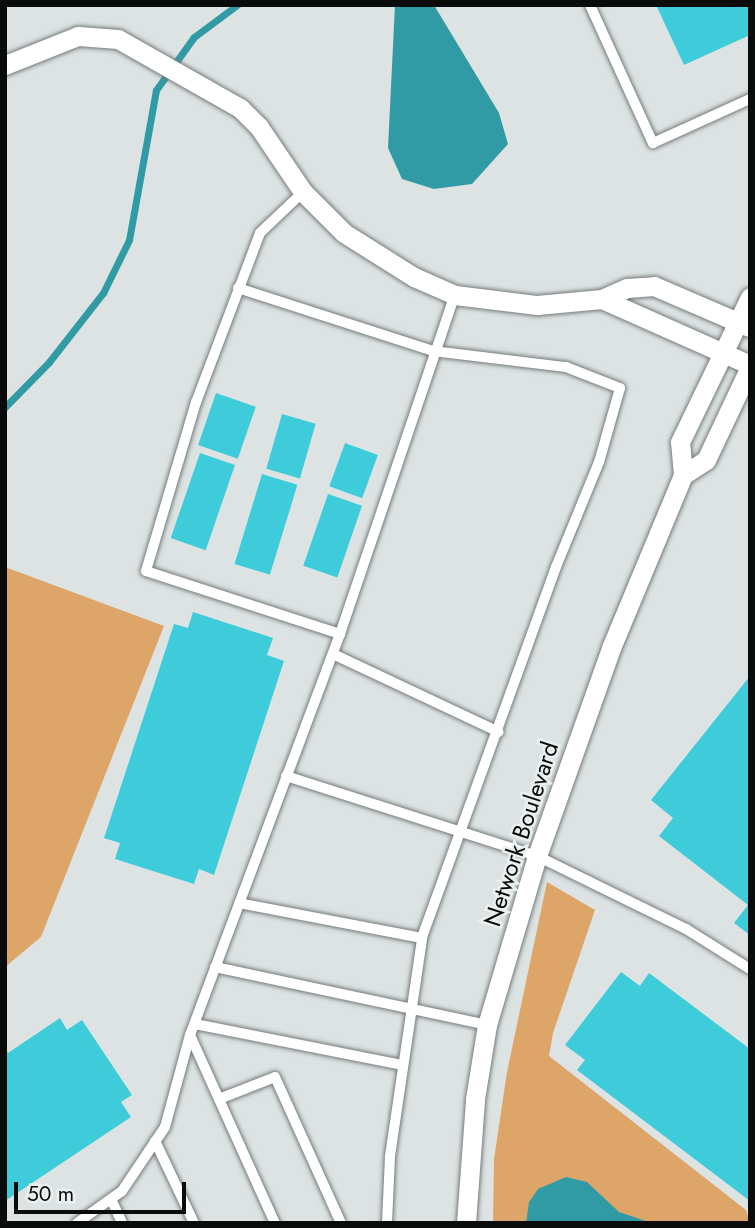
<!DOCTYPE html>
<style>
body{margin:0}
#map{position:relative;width:755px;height:1228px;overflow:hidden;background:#dde3e3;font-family:Jost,sans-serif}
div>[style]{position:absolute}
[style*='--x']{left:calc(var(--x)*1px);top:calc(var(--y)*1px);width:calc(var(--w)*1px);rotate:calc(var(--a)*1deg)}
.green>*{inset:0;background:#dea569}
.water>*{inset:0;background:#319ba5}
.stream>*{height:7px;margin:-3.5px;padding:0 3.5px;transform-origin:3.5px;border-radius:3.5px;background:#319ba5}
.building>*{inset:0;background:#3eccda;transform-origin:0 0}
.roads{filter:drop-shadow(0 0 2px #767b7c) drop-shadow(0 0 2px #767b7c)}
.lane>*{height:10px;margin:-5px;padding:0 5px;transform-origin:5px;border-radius:5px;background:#fff}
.street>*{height:19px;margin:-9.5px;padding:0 9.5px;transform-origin:9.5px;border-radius:9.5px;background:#fff}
span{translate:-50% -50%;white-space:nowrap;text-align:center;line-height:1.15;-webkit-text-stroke:5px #eaf0f0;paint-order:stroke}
.street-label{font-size:24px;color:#0a0c0c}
.frame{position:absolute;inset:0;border:7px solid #0a0c0c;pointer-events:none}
.scale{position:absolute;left:14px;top:1182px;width:172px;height:32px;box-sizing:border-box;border:4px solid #0a0c0c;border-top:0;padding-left:9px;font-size:21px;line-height:24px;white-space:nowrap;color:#0a0c0c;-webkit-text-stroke:5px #eaf0f0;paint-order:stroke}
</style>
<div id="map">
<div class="green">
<i style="clip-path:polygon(5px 567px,164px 626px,41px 937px,5px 967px)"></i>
<i style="clip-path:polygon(547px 882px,595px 910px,553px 1033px,549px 1056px,746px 1210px,750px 1223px,493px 1223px,494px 1159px,507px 1072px)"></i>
</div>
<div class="water">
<i style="clip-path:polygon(395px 5px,434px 5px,499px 113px,508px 144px,472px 184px,434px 189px,402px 179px,388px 148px)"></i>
<i style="clip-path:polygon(566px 1177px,587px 1182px,619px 1212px,652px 1223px,526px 1223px,529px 1202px,538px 1189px)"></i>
</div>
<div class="stream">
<i style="--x:5;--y:407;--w:63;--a:-45.6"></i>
<i style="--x:49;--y:362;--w:88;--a:-52"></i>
<i style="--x:103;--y:293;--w:59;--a:-63.9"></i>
<i style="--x:129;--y:240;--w:152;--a:-79.8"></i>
<i style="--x:156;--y:90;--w:65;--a:-54.4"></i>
<i style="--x:194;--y:37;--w:54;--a:-36.7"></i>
</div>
<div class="building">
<i style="clip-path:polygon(656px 5px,750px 5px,750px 35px,684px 65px)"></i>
<i style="left:216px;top:393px;width:42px;height:55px;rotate:19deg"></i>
<i style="left:282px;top:414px;width:35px;height:57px;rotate:16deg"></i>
<i style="left:345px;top:443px;width:35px;height:46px;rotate:20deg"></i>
<i style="left:200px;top:453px;width:37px;height:90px;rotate:19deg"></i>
<i style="left:262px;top:474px;width:37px;height:94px;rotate:17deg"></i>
<i style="left:328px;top:494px;width:36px;height:76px;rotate:19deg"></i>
<i style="clip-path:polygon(193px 612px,273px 638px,267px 655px,284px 661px,214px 875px,199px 869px,194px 884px,115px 859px,120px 843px,104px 838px,174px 624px,188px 628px)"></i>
<i style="clip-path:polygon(750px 676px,750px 935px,734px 923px,748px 905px,659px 836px,673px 818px,651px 800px)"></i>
<i style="clip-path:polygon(621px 972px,640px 986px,649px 973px,750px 1049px,750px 1201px,577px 1070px,585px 1060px,565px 1045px)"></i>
<i style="clip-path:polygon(60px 1018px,67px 1030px,82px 1020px,132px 1095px,121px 1102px,131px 1117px,5px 1201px,5px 1048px,8px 1053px)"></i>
</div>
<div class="roads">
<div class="lane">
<i style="--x:590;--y:5;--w:152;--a:65.5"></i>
<i style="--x:653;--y:143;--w:107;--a:-24.4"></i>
<i style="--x:303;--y:192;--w:59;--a:136.4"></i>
<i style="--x:260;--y:233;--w:181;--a:110.7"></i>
<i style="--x:196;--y:402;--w:176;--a:106.5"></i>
<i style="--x:146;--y:571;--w:204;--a:18"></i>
<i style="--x:238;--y:288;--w:205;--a:17.9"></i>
<i style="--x:433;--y:351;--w:134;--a:6.9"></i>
<i style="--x:566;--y:367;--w:58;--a:21.3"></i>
<i style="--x:620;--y:388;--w:77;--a:105.8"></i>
<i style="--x:599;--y:462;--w:113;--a:112.3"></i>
<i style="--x:556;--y:567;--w:394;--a:109.9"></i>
<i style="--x:422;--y:938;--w:186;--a:-169.2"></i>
<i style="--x:333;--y:654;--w:183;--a:25.2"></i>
<i style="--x:286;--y:776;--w:263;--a:17.7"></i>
<i style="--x:537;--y:856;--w:166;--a:26.1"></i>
<i style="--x:686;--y:929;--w:75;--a:32"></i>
<i style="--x:215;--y:967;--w:278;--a:12"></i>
<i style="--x:195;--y:1024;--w:212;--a:11.2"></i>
<i style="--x:190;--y:1035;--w:206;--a:65.7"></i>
<i style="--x:219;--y:1099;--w:60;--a:-21.4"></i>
<i style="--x:275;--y:1077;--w:160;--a:65.7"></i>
<i style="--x:155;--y:1141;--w:91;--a:64.6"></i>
<i style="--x:111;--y:1199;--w:26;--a:65"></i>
<i style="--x:77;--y:1223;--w:55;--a:-35.4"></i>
<i style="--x:122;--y:1191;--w:77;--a:-56.1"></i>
<i style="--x:165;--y:1127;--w:95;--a:-74.8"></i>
<i style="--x:190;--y:1035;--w:428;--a:-69.5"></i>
<i style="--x:340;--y:634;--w:358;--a:-71.3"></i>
<i style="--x:387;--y:1223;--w:67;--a:-87.4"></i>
<i style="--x:390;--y:1156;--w:220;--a:-81.6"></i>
</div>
<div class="street">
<i style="--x:5;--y:65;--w:79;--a:-21.7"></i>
<i style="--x:78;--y:36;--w:40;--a:4.3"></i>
<i style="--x:118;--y:39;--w:140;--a:29.5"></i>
<i style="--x:240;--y:108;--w:27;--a:45"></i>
<i style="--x:259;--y:127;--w:78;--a:55.9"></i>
<i style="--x:303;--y:192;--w:58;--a:45"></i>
<i style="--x:344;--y:233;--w:83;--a:32.2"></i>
<i style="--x:414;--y:277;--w:45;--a:23.7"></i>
<i style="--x:455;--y:295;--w:83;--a:7"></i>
<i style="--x:537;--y:305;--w:65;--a:-5.3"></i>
<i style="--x:602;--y:299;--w:27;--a:-24"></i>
<i style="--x:627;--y:288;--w:27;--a:-4"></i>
<i style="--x:654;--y:286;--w:103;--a:23.3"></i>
<i style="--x:602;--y:299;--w:162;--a:24"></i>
<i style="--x:683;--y:475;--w:27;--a:-33"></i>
<i style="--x:706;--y:460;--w:103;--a:-64.7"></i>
<i style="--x:466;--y:1223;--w:124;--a:-85.8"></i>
<i style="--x:475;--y:1099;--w:75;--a:-80.8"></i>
<i style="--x:487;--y:1025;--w:176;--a:-73.5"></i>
<i style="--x:537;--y:856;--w:221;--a:-70.4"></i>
<i style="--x:611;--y:648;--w:187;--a:-67.4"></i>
<i style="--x:683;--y:475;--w:33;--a:-95"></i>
<i style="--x:680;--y:442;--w:161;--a:-64.2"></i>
</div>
</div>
<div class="street-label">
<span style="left:521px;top:834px;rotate:-72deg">Network Boulevard</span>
</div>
<div class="frame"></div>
<div class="scale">50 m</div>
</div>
